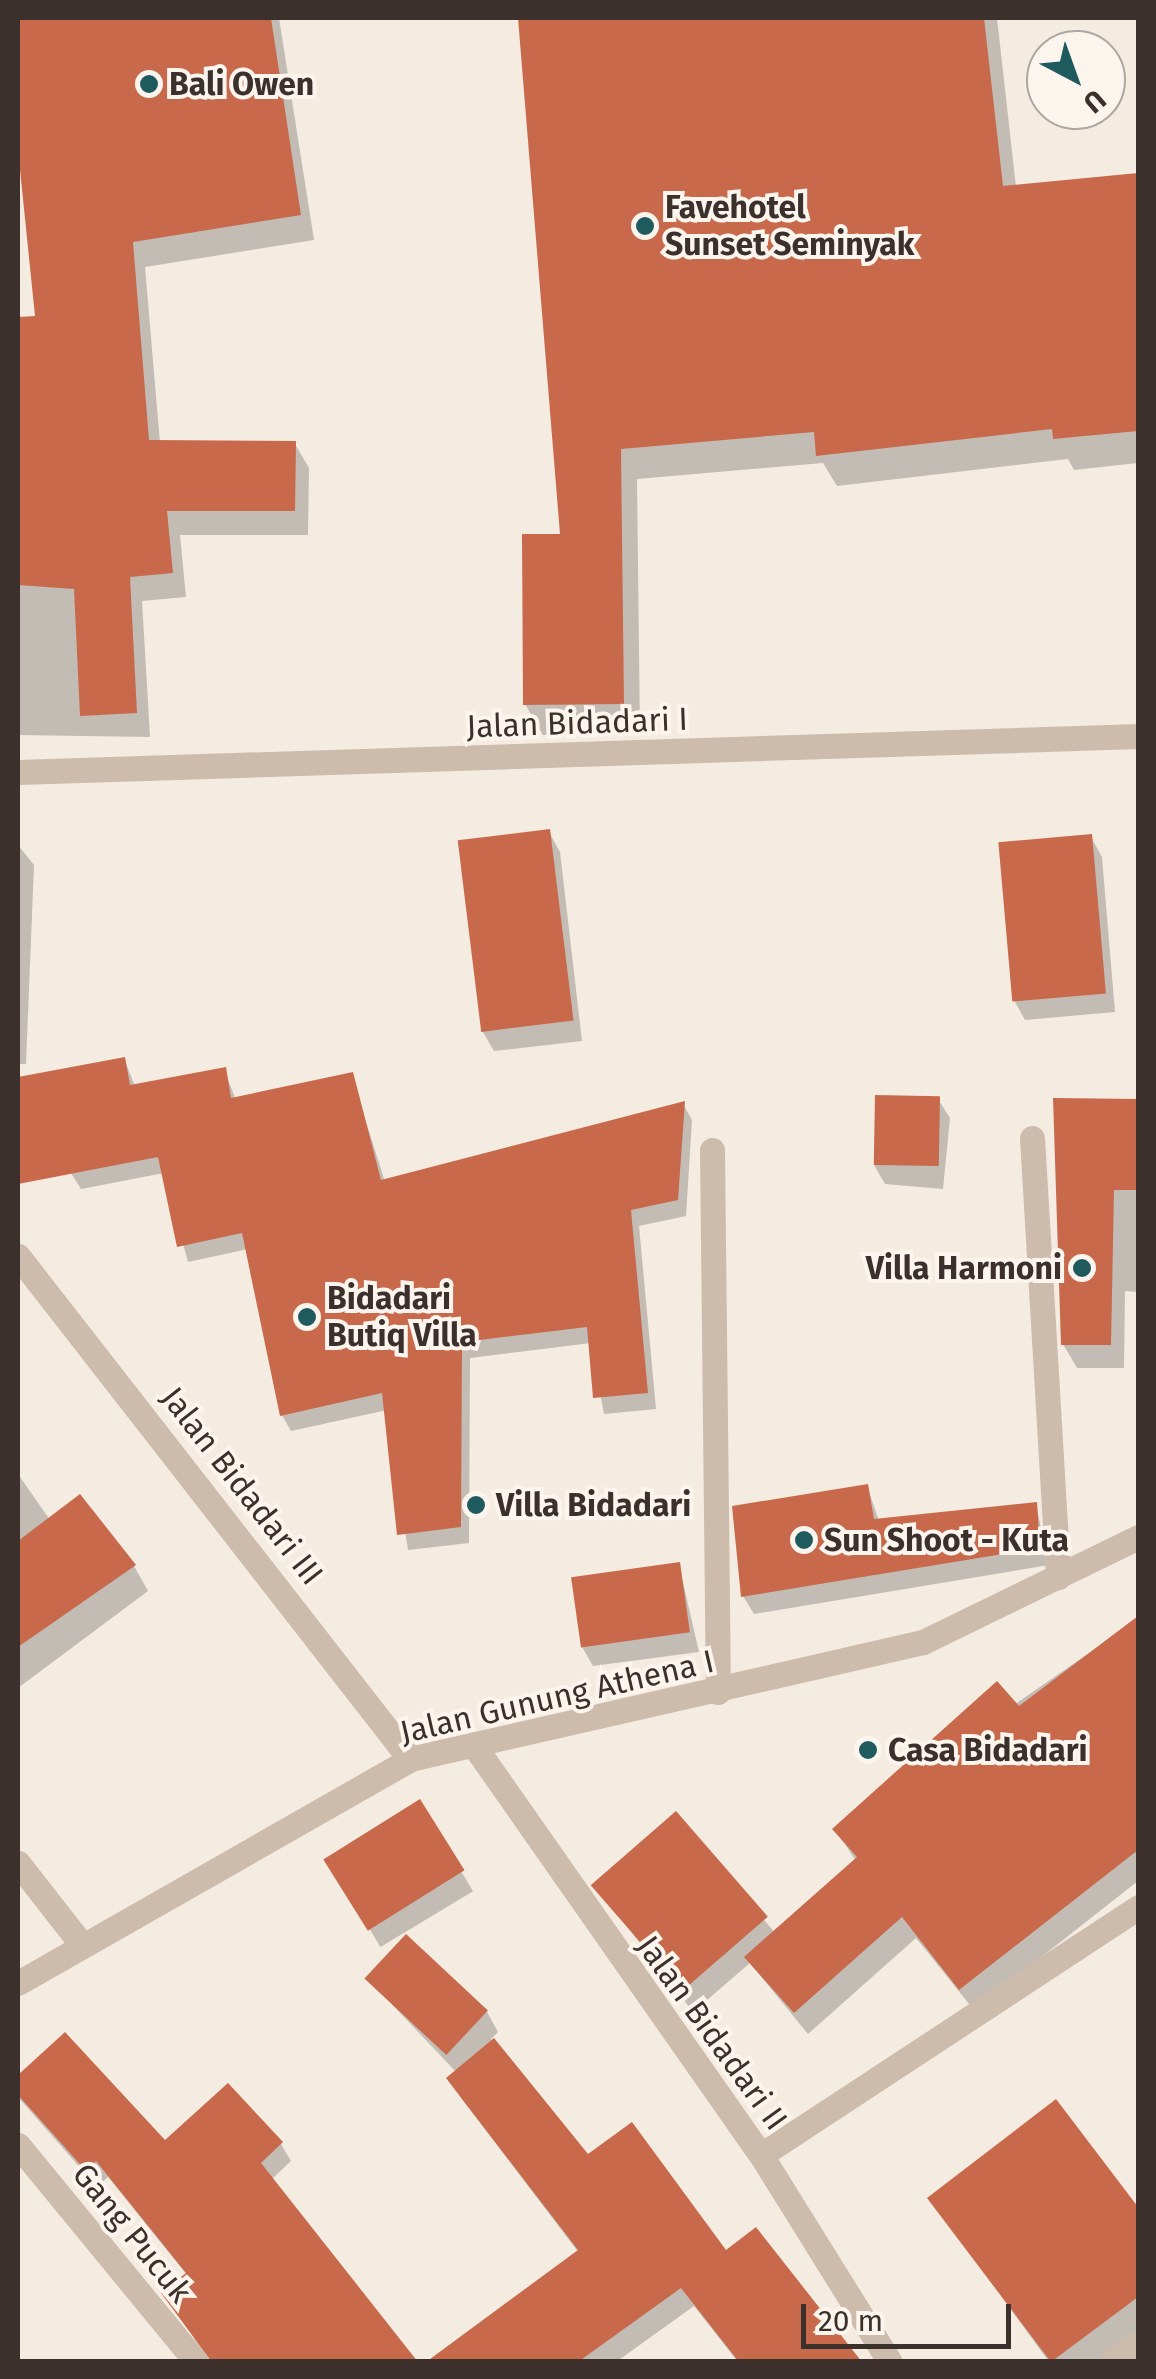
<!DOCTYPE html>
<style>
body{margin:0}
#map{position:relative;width:1156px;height:2379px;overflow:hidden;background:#f4ebe1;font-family:"Fira Sans",sans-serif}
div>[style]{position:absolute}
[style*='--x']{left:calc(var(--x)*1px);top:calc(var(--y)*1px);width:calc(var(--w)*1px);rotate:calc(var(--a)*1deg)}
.shadow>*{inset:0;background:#0003;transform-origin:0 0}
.building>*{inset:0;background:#c8694b;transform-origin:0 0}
.minor>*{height:25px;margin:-12.5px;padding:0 12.5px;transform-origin:12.5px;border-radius:12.5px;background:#cdbbac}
.dots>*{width:28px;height:28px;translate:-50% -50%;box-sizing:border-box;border:5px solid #fbf5ee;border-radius:50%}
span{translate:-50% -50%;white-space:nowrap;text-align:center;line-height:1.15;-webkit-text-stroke:8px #fbf5ee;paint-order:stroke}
.poi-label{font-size:32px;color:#3b302b;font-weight:700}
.left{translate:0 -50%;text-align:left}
.right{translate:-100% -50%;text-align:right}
.street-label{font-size:32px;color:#3b302b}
.frame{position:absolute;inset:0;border:20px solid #3b302b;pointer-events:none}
.north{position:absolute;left:1026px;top:30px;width:100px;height:100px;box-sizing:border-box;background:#fbf5ee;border:2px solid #aea6a0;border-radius:50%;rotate:139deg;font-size:28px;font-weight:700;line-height:40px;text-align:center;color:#3b302b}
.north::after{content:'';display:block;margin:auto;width:35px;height:45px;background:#1f5a5e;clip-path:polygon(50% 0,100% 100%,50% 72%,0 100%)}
.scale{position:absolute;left:801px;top:2304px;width:210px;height:45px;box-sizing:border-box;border:5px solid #3b302b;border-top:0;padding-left:12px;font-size:30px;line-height:35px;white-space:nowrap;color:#3b302b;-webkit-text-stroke:8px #fbf5ee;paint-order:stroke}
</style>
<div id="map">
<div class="shadow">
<i style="clip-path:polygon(18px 18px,279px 18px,314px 240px,145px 267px,160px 443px,295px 444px,309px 468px,308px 535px,180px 535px,186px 597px,142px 601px,150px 737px,18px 735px,18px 319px,37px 319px,18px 126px)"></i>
<i style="clip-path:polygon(521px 18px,997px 18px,1016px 187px,1138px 175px,1138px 463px,1074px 470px,1068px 459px,837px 486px,823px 463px,637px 479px,640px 734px,543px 735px,525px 704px,563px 536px)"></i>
<i style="clip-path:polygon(549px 832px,560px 852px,582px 1041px,494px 1051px,483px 1032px)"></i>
<i style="clip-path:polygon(1091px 837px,1102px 857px,1115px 1012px,1025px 1020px,1014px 1000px)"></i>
<i style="clip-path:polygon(18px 845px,34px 865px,26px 1064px,18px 1064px)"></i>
<i style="clip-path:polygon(124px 1059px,135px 1086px,224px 1070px,236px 1100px,351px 1074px,385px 1182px,683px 1104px,692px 1120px,686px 1216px,639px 1226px,656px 1409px,604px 1414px,591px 1343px,470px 1358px,469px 1543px,408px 1550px,387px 1410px,291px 1431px,282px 1415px,248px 1249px,188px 1262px,164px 1173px,81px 1189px,71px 1173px)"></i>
<i style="clip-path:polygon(938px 1099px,950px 1118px,943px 1189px,885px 1184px,874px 1165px)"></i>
<i style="clip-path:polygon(1138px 1099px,1138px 1292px,1125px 1291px,1124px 1368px,1077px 1368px,1063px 1344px,1056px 1100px)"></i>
<i style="clip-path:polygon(18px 1474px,50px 1520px,134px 1566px,148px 1591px,18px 1688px)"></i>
<i style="clip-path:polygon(867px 1486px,879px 1521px,1036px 1505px,1049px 1565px,754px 1614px,743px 1596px)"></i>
<i style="clip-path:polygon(679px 1565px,699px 1652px,593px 1666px,582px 1647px)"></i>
<i style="clip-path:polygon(1138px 1619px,1138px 1881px,974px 2010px,916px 1938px,808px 2034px,750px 1963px,693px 2012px,595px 1885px,676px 1815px,775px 1933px,856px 1861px,835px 1829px)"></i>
<i style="left:420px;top:1803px;width:103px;height:108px;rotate:59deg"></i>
<i style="clip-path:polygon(367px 1978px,487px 2012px,498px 2032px,491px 2039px,588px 2157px,859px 2362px,738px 2362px,694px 2306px,616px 2362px,469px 2362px,579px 2253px,461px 2098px,450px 2078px,457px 2073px)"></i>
<i style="clip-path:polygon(65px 2035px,165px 2144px,281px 2144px,291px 2161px,272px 2179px,415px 2362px,210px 2362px,164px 2294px,187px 2275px,108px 2177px,97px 2187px,18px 2097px,18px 2079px)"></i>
<i style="clip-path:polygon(1055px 2103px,1138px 2211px,1138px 2335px,1104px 2362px,1049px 2362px,930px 2198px)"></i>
</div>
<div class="building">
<i style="clip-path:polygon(18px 18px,271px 18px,301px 215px,133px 242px,149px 440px,296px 441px,295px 511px,167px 511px,173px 573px,130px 577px,137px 713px,80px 716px,74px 589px,18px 585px,18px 317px,35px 316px,18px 150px)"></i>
<i style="clip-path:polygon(518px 18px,984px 18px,1003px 186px,1138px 173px,1138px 431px,1053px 439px,1052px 429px,816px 456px,814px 432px,621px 449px,624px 704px,523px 705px,522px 534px,560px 534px)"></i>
<i style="left:550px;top:829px;width:193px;height:93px;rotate:83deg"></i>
<i style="left:1092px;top:834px;width:160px;height:94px;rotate:85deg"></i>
<i style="clip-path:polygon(125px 1057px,130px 1085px,226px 1067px,231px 1098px,353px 1072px,381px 1180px,685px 1101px,678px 1200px,631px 1210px,648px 1393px,593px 1398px,587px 1327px,462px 1342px,461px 1527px,397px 1535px,382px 1393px,280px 1416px,242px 1233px,177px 1247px,158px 1157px,18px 1184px,18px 1077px)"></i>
<i style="left:875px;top:1095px;width:65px;height:70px;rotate:1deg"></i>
<i style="clip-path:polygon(1053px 1098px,1138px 1099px,1138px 1190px,1114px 1190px,1111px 1345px,1061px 1345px)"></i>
<i style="clip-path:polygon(868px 1484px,874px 1519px,1037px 1502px,1040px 1548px,741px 1597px,732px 1506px)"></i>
<i style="clip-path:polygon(80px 1494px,136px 1565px,18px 1647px,18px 1541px)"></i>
<i style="left:680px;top:1562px;width:71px;height:110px;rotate:82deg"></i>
<i style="clip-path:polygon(1138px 1616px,1138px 1850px,959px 1990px,902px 1917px,794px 2013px,744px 1957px,857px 1857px,832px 1829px,997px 1681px,1019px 1706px)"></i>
<i style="left:420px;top:1799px;width:84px;height:114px;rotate:58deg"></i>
<i style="left:676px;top:1811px;width:140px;height:113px;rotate:49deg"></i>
<i style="left:406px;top:1934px;width:112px;height:61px;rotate:43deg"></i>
<i style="clip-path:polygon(65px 2032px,165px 2140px,228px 2083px,283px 2142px,261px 2163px,418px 2362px,212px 2362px,161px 2293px,186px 2273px,96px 2161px,86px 2171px,18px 2095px,18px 2075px)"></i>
<i style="clip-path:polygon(494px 2038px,588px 2154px,632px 2122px,726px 2250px,756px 2227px,862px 2362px,739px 2362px,681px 2288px,578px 2362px,426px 2362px,578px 2250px,446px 2078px)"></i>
<i style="clip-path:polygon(1056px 2099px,1138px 2207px,1138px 2297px,1051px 2362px,927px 2198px)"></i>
</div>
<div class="minor">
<i style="--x:18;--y:772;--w:1121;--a:-1.84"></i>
<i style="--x:1032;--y:1138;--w:440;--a:86.6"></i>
<i style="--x:712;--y:1150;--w:542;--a:89.37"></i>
<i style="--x:18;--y:1256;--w:638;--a:52.07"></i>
<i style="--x:475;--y:1747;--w:498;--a:55"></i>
<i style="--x:761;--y:2155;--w:244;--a:58.1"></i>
<i style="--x:18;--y:1863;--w:104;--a:52"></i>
<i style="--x:18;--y:1983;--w:451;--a:-29.7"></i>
<i style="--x:410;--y:1759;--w:526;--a:-12.85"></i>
<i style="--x:923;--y:1642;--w:239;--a:-26"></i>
<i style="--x:18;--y:2145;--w:281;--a:50.6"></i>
<i style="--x:761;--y:2155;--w:451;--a:-33.3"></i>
<i style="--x:1111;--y:2362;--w:33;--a:-35"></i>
</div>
<div class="dots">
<i style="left:149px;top:84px;background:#1f5a5e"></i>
<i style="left:645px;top:226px;background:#1f5a5e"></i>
<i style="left:1082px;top:1268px;background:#1f5a5e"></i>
<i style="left:307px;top:1317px;background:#1f5a5e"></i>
<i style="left:476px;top:1505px;background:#1f5a5e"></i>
<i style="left:804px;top:1540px;background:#1f5a5e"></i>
<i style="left:868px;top:1750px;background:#1f5a5e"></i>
</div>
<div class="poi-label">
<span class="left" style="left:169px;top:84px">Bali Owen</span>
<span class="left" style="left:665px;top:226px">Favehotel<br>Sunset Seminyak</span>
<span class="right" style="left:1062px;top:1268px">Villa Harmoni</span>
<span class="left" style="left:327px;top:1317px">Bidadari<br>Butiq Villa</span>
<span class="left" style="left:496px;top:1505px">Villa Bidadari</span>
<span class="left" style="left:824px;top:1540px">Sun Shoot - Kuta</span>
<span class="left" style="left:888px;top:1750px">Casa Bidadari</span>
</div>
<div class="street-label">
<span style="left:577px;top:723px;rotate:-2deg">Jalan Bidadari I</span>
<span style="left:242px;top:1486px;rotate:52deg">Jalan Bidadari III</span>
<span style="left:557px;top:1697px;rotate:-13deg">Jalan Gunung Athena I</span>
<span style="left:712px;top:2033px;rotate:54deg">Jalan Bidadari II</span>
<span style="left:132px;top:2233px;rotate:51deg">Gang Pucuk</span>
</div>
<div class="frame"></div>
<div class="north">U</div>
<div class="scale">20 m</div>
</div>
